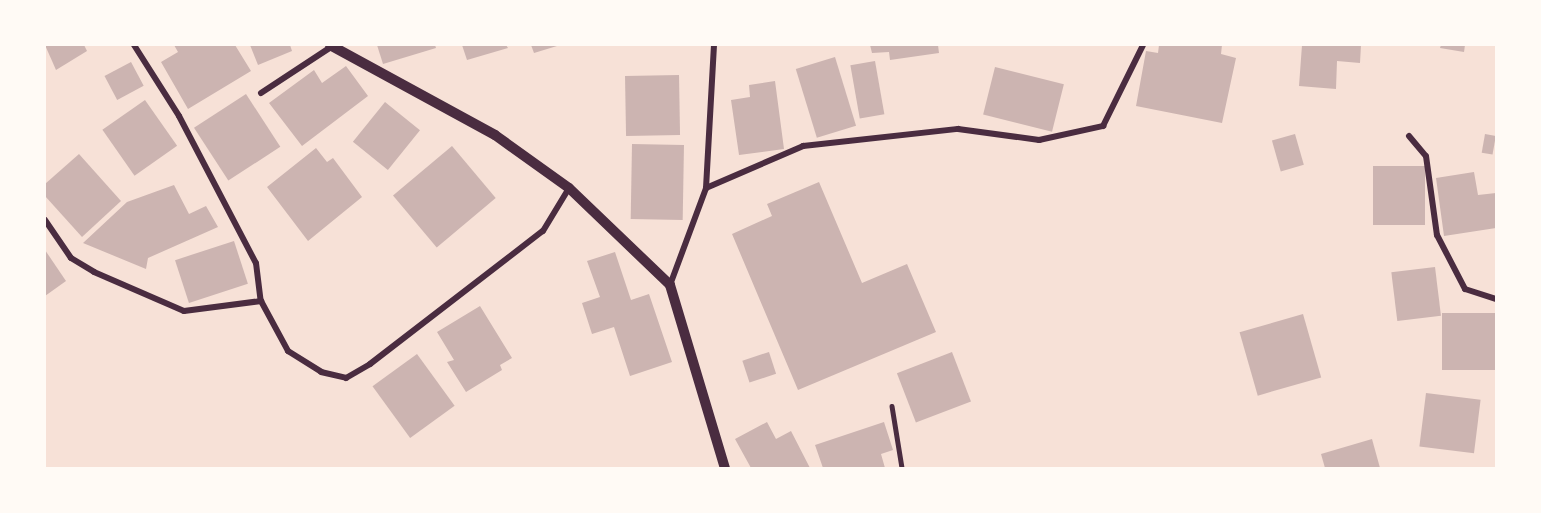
<!DOCTYPE html>
<style>
body{margin:0}
#map{position:relative;width:1541px;height:513px;overflow:hidden;background:#f7e1d7;font-family:"Playfair Display",serif}
div>[style]{position:absolute}
[style*='--x']{left:calc(var(--x)*1px);top:calc(var(--y)*1px);width:calc(var(--w)*1px);rotate:calc(var(--a)*1deg)}
.building>*{inset:0;background:#ccb4b1;transform-origin:0 0}
.service>*{height:4.5px;margin:-2.25px;padding:0 2.25px;transform-origin:2.25px;border-radius:2.25px;background:#4a2c40}
.minor>*{height:6px;margin:-3px;padding:0 3px;transform-origin:3px;border-radius:3px;background:#4a2c40}
.tertiary>*{height:10px;margin:-5px;padding:0 5px;transform-origin:5px;border-radius:5px;background:#4a2c40}
span{translate:-50% -50%;white-space:nowrap;text-align:center;line-height:1.15;-webkit-text-stroke:4.5px #fffaf5;paint-order:stroke}
.frame{position:absolute;inset:0;border:46px solid #fffaf5;pointer-events:none}
</style>
<div id="map">
<div class="building">
<i style="clip-path:polygon(45px 45px,84px 45px,87px 51px,56px 70px)"></i>
<i style="clip-path:polygon(174px 45px,235px 45px,251px 71px,188px 109px,161px 62px,178px 52px)"></i>
<i style="clip-path:polygon(250px 45px,290px 45px,292px 51px,258px 65px)"></i>
<i style="clip-path:polygon(377px 45px,435px 45px,436px 48px,383px 64px)"></i>
<i style="clip-path:polygon(462px 45px,506px 45px,508px 48px,467px 60px)"></i>
<i style="clip-path:polygon(531px 45px,557px 45px,557px 46px,534px 53px)"></i>
<i style="clip-path:polygon(870px 45px,938px 45px,939px 53px,890px 60px,889px 52px,872px 53px)"></i>
<i style="clip-path:polygon(1159px 45px,1222px 45px,1221px 54px,1236px 58px,1222px 123px,1136px 106px,1146px 51px,1158px 53px)"></i>
<i style="clip-path:polygon(1302px 45px,1361px 45px,1360px 63px,1337px 61px,1336px 89px,1299px 86px)"></i>
<i style="clip-path:polygon(1441px 45px,1465px 45px,1464px 52px,1440px 48px)"></i>
<i style="left:835px;top:57px;width:72px;height:41px;rotate:73deg"></i>
<i style="left:875px;top:61px;width:54px;height:25px;rotate:80deg"></i>
<i style="left:131px;top:62px;width:27px;height:30px;rotate:62deg"></i>
<i style="clip-path:polygon(346px 66px,368px 96px,302px 146px,269px 103px,314px 70px,322px 83px)"></i>
<i style="left:995px;top:67px;width:71px;height:49px;rotate:14deg"></i>
<i style="left:679px;top:75px;width:60px;height:54px;rotate:89deg"></i>
<i style="clip-path:polygon(775px 81px,784px 149px,739px 155px,731px 100px,750px 97px,749px 85px)"></i>
<i style="left:246px;top:94px;width:63px;height:62px;rotate:57deg"></i>
<i style="left:145px;top:100px;width:56px;height:52px;rotate:55deg"></i>
<i style="left:385px;top:102px;width:45px;height:51px;rotate:39deg"></i>
<i style="left:1295px;top:134px;width:32px;height:24px;rotate:74deg"></i>
<i style="left:1485px;top:134px;width:11px;height:19px;rotate:10deg"></i>
<i style="left:632px;top:144px;width:52px;height:75px;rotate:1deg"></i>
<i style="left:452px;top:146px;width:68px;height:77px;rotate:50deg"></i>
<i style="clip-path:polygon(316px 148px,327px 162px,333px 158px,362px 197px,308px 241px,267px 187px)"></i>
<i style="clip-path:polygon(79px 154px,121px 201px,82px 237px,45px 196px,45px 184px)"></i>
<i style="left:1373px;top:166px;width:52px;height:59px"></i>
<i style="clip-path:polygon(1474px 172px,1478px 195px,1496px 193px,1496px 228px,1444px 236px,1436px 178px)"></i>
<i style="clip-path:polygon(819px 182px,862px 283px,907px 264px,936px 332px,798px 390px,732px 234px,772px 216px,767px 204px)"></i>
<i style="clip-path:polygon(174px 185px,189px 214px,206px 206px,218px 227px,148px 258px,146px 269px,83px 243px,127px 202px)"></i>
<i style="left:234px;top:241px;width:45px;height:62px;rotate:72deg"></i>
<i style="clip-path:polygon(45px 250px,66px 281px,45px 296px)"></i>
<i style="clip-path:polygon(615px 252px,631px 300px,649px 294px,672px 362px,630px 376px,614px 327px,592px 334px,582px 303px,600px 297px,587px 261px)"></i>
<i style="left:1435px;top:267px;width:49px;height:44px;rotate:83deg"></i>
<i style="clip-path:polygon(480px 306px,512px 358px,500px 365px,502px 370px,466px 392px,447px 362px,454px 360px,437px 332px)"></i>
<i style="left:1496px;top:313px;width:57px;height:54px;rotate:90deg"></i>
<i style="left:1303px;top:314px;width:66px;height:66px;rotate:74deg"></i>
<i style="left:769px;top:352px;width:23px;height:28px;rotate:72deg"></i>
<i style="left:952px;top:352px;width:53px;height:59px;rotate:69deg"></i>
<i style="left:417px;top:354px;width:64px;height:55px;rotate:54deg"></i>
<i style="left:1426px;top:393px;width:55px;height:54px;rotate:7deg"></i>
<i style="clip-path:polygon(767px 422px,776px 439px,791px 431px,810px 468px,751px 468px,735px 439px)"></i>
<i style="clip-path:polygon(884px 422px,893px 450px,881px 454px,885px 468px,823px 468px,815px 445px)"></i>
<i style="clip-path:polygon(1372px 439px,1380px 468px,1325px 468px,1321px 454px)"></i>
</div>
<div class="service">
<i style="--x:892;--y:406;--w:63;--a:80.8"></i>
</div>
<div class="minor">
<i style="--x:134;--y:45;--w:84;--a:57.6"></i>
<i style="--x:179;--y:116;--w:166;--a:62.4"></i>
<i style="--x:256;--y:263;--w:38;--a:83"></i>
<i style="--x:261;--y:93;--w:84;--a:-33.3"></i>
<i style="--x:1409;--y:136;--w:26;--a:50"></i>
<i style="--x:1426;--y:156;--w:80;--a:82.1"></i>
<i style="--x:1437;--y:235;--w:61;--a:62.6"></i>
<i style="--x:1465;--y:289;--w:33;--a:18"></i>
<i style="--x:706;--y:188;--w:106;--a:-23.4"></i>
<i style="--x:803;--y:146;--w:156;--a:-6.3"></i>
<i style="--x:958;--y:129;--w:82;--a:7.7"></i>
<i style="--x:1039;--y:140;--w:66;--a:-12.3"></i>
<i style="--x:1103;--y:126;--w:90;--a:-63.7"></i>
<i style="--x:45;--y:220;--w:46;--a:55.6"></i>
<i style="--x:71;--y:258;--w:27;--a:31"></i>
<i style="--x:94;--y:272;--w:98;--a:23.4"></i>
<i style="--x:184;--y:311;--w:78;--a:-7.4"></i>
<i style="--x:261;--y:301;--w:57;--a:61.6"></i>
<i style="--x:288;--y:351;--w:39;--a:32"></i>
<i style="--x:321;--y:372;--w:26;--a:13"></i>
<i style="--x:346;--y:378;--w:28;--a:-30"></i>
<i style="--x:370;--y:364;--w:218;--a:-37.6"></i>
<i style="--x:543;--y:231;--w:50;--a:-58.8"></i>
<i style="--x:670;--y:285;--w:103;--a:-69.6"></i>
<i style="--x:706;--y:188;--w:143;--a:-86.8"></i>
</div>
<div class="tertiary">
<i style="--x:330;--y:45;--w:188;--a:28.6"></i>
<i style="--x:495;--y:135;--w:91;--a:35.6"></i>
<i style="--x:569;--y:188;--w:140;--a:43.8"></i>
<i style="--x:670;--y:285;--w:191;--a:73.3"></i>
</div>
<div class="frame"></div>
</div>
